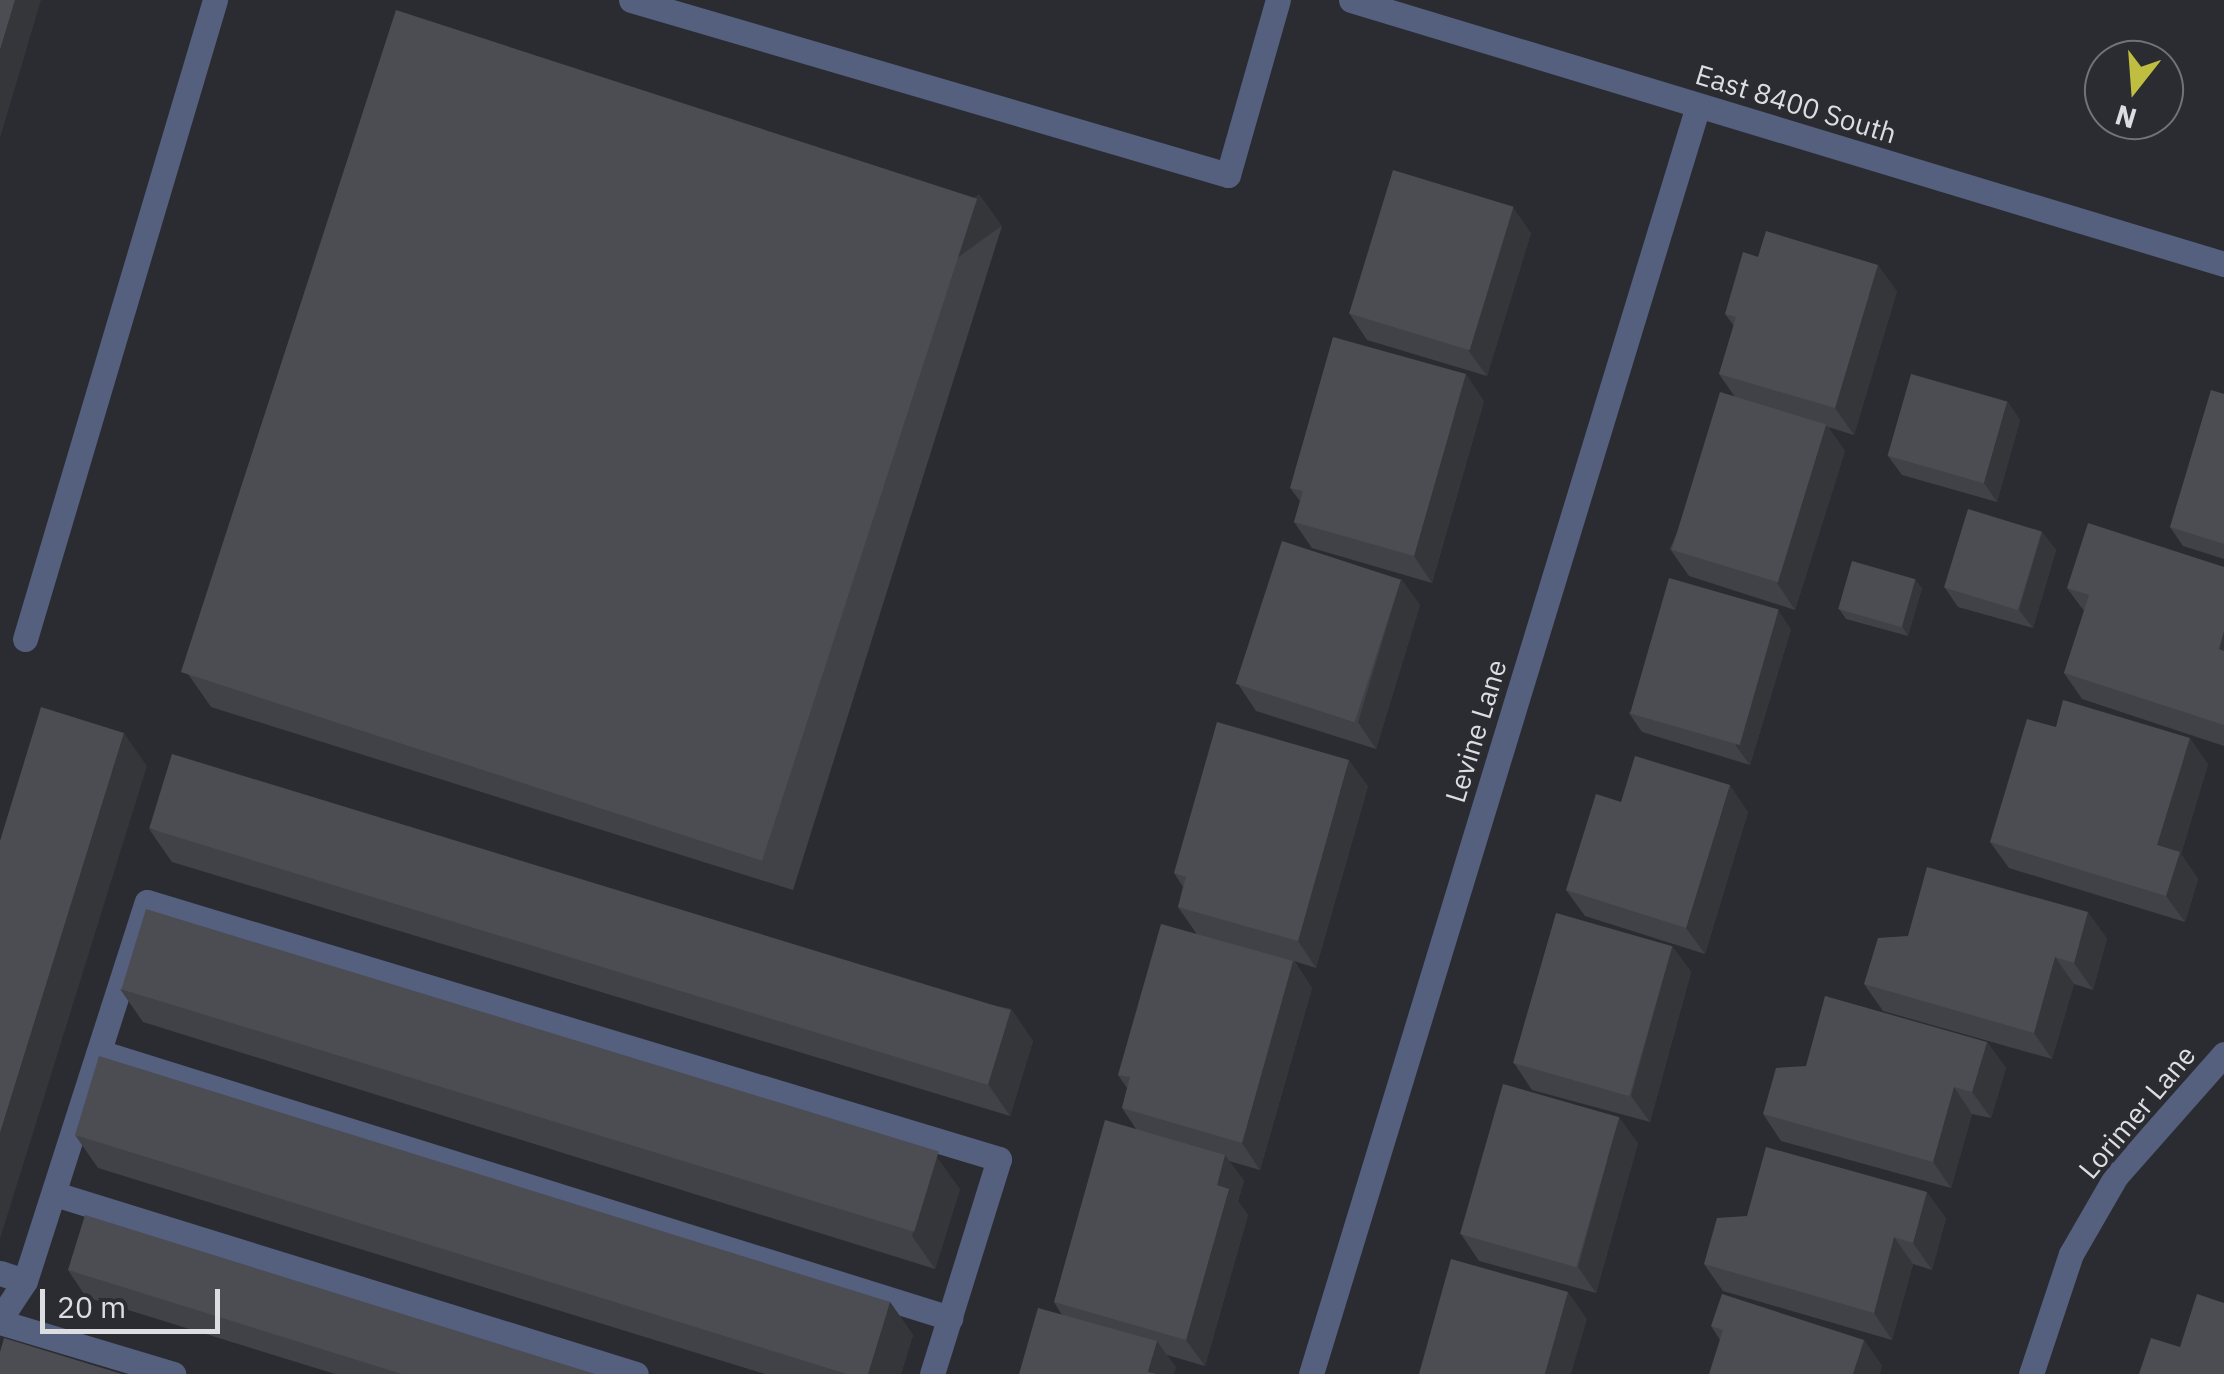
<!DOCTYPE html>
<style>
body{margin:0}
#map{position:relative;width:2224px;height:1374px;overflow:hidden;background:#2a2c31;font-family:"IBM Plex Sans",sans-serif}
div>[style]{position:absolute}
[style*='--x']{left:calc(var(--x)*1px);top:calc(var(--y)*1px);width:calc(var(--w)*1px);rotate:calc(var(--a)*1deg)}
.minor>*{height:25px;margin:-12.5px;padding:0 12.5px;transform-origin:12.5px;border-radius:12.5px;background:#555f7e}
.wall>*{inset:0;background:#404247}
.shaded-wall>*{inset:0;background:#34363a;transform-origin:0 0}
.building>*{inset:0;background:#4b4d53;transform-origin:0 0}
span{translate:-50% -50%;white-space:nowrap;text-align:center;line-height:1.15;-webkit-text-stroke:9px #2a2c31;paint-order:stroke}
.street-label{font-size:28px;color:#dcdde1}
.north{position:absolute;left:2084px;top:40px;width:100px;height:100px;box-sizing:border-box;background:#2a2c31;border:2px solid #717377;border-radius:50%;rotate:197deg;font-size:28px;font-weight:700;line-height:40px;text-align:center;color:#dcdde1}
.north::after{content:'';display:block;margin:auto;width:35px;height:45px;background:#c0be41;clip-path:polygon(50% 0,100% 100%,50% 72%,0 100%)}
.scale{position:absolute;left:40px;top:1289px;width:180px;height:45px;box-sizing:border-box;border:5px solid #dcdde1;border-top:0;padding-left:12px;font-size:30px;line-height:35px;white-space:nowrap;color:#dcdde1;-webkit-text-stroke:8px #2a2c31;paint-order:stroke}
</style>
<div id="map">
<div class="minor">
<i style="--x:631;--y:0;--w:622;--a:16.34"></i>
<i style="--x:1228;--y:175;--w:182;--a:-74.1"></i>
<i style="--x:1351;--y:0;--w:912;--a:16.83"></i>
<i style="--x:25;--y:639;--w:667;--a:-73.44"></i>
<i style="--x:99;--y:1052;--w:892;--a:17.36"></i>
<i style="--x:55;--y:1194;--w:608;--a:17.21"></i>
<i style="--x:0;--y:1273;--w:26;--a:18"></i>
<i style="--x:0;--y:1319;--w:45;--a:-56.7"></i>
<i style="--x:25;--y:1281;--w:398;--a:-72.2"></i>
<i style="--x:147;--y:902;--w:890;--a:16.79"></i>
<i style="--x:999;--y:1159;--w:225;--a:107.3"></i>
<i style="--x:0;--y:1322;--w:181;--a:16.7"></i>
<i style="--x:1311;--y:1374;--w:1326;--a:-73.03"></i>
<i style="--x:2031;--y:1374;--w:126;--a:-71.6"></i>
<i style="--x:2071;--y:1254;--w:90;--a:-60"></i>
<i style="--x:2116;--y:1176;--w:163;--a:-48.5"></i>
</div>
<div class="wall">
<i style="clip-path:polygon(1002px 226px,793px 890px,211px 707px,188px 674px)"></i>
<i style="clip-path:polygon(1531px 233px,1487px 376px,1367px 340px,1349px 313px)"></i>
<i style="clip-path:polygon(1897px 291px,1854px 435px,1828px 427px,1845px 451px,1795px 610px,1689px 576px,1670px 549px,1735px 397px,1719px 374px,1734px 326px,1725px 314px)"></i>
<i style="clip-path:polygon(2224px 394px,2224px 559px,2183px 546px,2170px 527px)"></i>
<i style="clip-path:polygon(1484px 401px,1432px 583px,1312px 548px,1294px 522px,1300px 501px,1290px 488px)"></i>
<i style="clip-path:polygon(2007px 401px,2020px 420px,1997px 502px,1902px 475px,1888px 456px)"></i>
<i style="clip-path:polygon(2042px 532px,2056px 550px,2033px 628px,1958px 607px,1945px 588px)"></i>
<i style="clip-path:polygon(2224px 567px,2224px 746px,2082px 699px,2064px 673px,2084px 611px,2067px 588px)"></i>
<i style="clip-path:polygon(1401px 579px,1420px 605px,1376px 749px,1256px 711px,1238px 684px)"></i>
<i style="clip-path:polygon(1922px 588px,1908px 636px,1846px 619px,1839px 609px)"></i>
<i style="clip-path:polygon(1791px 629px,1750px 765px,1642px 732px,1629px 713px)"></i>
<i style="clip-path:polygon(2056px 727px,2208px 764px,2181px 854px,2198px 879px,2185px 922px,2009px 868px,1990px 842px)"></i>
<i style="clip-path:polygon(1368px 786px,1316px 968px,1294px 961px,1312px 988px,1260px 1170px,1229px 1161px,1244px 1181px,1238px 1201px,1248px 1215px,1205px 1366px,1167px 1355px,1176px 1368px,1062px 1315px,1054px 1302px,1136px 1129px,1122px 1108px,1127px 1088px,1118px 1075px,1196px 933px,1178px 907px,1183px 887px,1174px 873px)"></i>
<i style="clip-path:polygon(1621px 802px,1748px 812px,1705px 954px,1585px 916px,1566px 890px)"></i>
<i style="clip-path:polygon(149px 829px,1011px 1009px,1033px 1041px,1010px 1116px,172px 862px)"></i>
<i style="clip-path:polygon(2107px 938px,2093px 990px,2074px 984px,2052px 1059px,1883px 1011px,1864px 984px)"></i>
<i style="clip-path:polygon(1672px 946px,1691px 972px,1650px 1122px,1532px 1090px,1514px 1063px)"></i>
<i style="clip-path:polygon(120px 989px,960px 1189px,935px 1269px,143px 1022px)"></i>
<i style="clip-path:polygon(1987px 1042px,2006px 1068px,1991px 1118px,1972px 1114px,1951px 1188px,1781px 1141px,1763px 1114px)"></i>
<i style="clip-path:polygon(75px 1135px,890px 1302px,913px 1335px,901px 1374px,765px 1374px,98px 1168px)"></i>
<i style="clip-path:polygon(1638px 1143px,1596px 1293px,1479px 1261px,1461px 1234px)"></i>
<i style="clip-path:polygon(1946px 1218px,1932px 1270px,1913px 1264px,1892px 1340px,1723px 1291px,1704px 1264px)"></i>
<i style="clip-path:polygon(68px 1270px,595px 1374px,335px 1374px,86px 1297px)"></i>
<i style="clip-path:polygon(1711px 1326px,1864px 1340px,1882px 1366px,1720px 1340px)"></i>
</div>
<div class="shaded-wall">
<i style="clip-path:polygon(15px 0,41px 0,0 138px,0 50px)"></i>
<i style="left:979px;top:194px;width:39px;height:695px;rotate:54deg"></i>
<i style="clip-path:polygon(1513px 207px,1531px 233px,1487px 376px,1468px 350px)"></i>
<i style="clip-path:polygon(1878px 265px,1897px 291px,1854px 435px,1835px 408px)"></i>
<i style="clip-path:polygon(1466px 374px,1484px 401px,1432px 583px,1414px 556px)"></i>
<i style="clip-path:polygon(2007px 401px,2020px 420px,1997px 502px,1984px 483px)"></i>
<i style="clip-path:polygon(1826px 425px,1845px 451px,1795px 610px,1777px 583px)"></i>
<i style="clip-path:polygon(2042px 532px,2056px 550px,2033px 628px,2019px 610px)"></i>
<i style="clip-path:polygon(1401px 579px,1420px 605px,1376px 749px,1358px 722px)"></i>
<i style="clip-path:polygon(1915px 579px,1922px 588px,1908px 636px,1902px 626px)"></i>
<i style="clip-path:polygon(1778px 610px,1791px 629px,1750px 765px,1736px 746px)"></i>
<i style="clip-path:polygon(2224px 631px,2224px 657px,2219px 649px)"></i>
<i style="clip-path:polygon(124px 733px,147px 766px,0 1239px,0 1133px)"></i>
<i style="clip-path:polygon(2190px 738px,2208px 764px,2181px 854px,2198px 879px,2185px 922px,2166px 896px,2157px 845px)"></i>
<i style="clip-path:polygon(1349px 760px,1368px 786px,1316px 968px,1298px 941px)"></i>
<i style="clip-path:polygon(1730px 785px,1748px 812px,1705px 954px,1686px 928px)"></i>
<i style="clip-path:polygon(2088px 912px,2107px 938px,2093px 990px,2074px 963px)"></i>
<i style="clip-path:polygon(1672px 946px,1691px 972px,1650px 1122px,1631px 1096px)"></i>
<i style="clip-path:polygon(2055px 957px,2074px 984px,2052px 1059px,2034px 1033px)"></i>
<i style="clip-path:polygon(1293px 961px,1312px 988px,1260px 1170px,1242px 1143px)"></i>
<i style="clip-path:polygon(1011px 1009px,1033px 1041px,1010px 1116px,988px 1084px)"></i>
<i style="clip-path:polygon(1987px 1042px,2006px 1068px,1991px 1118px,1972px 1092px)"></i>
<i style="clip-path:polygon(1954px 1087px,1972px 1114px,1951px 1188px,1933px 1162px)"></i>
<i style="clip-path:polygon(1619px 1117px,1638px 1143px,1596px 1293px,1578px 1267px)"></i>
<i style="clip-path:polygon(1225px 1155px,1244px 1181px,1238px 1201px,1248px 1215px,1205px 1366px,1186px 1340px,1217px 1185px)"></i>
<i style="clip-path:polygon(937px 1157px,960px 1189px,935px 1269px,912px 1236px)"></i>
<i style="clip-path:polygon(1927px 1192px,1946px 1218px,1932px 1270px,1913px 1243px)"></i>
<i style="clip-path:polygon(1894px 1237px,1913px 1264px,1892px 1340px,1874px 1313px)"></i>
<i style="clip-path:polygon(1568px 1292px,1587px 1319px,1571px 1374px,1545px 1374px)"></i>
<i style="clip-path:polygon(890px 1302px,913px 1335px,901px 1374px,868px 1374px)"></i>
<i style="clip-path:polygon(1864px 1340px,1882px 1366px,1880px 1374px,1853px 1374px)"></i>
<i style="clip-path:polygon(1157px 1341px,1176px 1368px,1174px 1374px,1150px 1374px,1148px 1372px)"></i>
</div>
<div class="building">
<i style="clip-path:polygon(0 0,15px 0,0 50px)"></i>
<i style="left:396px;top:10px;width:611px;height:696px;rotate:18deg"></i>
<i style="left:1393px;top:170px;width:126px;height:150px;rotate:17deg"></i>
<i style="clip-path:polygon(1766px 231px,1878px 265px,1835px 408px,1719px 374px,1736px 317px,1725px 314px,1743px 252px,1758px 257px)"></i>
<i style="clip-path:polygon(1333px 337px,1466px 374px,1414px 556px,1294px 522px,1303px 491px,1290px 488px)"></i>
<i style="left:1911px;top:374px;width:100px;height:85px;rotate:16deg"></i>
<i style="clip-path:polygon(2211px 390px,2224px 394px,2224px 544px,2170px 527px)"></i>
<i style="left:1720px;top:392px;width:111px;height:165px;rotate:17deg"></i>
<i style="left:1968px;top:509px;width:77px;height:82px;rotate:17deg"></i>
<i style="clip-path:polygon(2088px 523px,2224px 567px,2224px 631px,2219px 649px,2224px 651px,2224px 725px,2064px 673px,2089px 595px,2067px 588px)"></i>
<i style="left:1282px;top:541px;width:125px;height:150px;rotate:18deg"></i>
<i style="left:1852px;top:561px;width:66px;height:50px;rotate:16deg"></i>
<i style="left:1669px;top:578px;width:114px;height:141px;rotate:16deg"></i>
<i style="clip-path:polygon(2063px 700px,2190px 738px,2157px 845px,2180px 852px,2166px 896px,1990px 842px,2027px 719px,2056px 727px)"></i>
<i style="clip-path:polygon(41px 707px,124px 733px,0 1133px,0 841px)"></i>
<i style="clip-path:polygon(1217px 722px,1349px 760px,1298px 941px,1178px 907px,1186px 877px,1174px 873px)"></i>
<i style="left:172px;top:754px;width:877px;height:78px;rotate:17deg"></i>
<i style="clip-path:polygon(1635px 756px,1730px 785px,1686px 928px,1566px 890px,1596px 794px,1621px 802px)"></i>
<i style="clip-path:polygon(1927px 867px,2088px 912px,2074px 963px,2055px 957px,2034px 1033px,1864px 984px,1878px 938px,1908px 936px)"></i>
<i style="left:146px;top:909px;width:829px;height:84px;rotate:17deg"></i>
<i style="left:1556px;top:913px;width:121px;height:156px;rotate:16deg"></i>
<i style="clip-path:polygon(1161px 924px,1293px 961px,1242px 1143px,1122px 1108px,1130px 1077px,1118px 1075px)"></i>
<i style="clip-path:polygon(1825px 996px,1987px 1042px,1972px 1092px,1954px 1087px,1933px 1162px,1763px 1114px,1776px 1068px,1806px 1066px)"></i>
<i style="clip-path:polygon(99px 1056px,890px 1302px,868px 1374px,847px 1374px,75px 1135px)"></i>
<i style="left:1503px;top:1084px;width:121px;height:156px;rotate:16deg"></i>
<i style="clip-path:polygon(1105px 1120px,1225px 1155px,1217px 1185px,1229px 1189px,1186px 1340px,1054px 1302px)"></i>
<i style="clip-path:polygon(1766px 1147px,1927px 1192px,1913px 1243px,1894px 1237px,1874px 1313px,1704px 1264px,1717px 1218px,1747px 1216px)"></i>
<i style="clip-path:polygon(85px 1215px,595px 1374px,402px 1374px,68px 1270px)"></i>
<i style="clip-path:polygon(1451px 1259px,1568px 1292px,1545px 1374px,1419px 1374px)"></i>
<i style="clip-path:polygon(1722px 1294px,1864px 1340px,1853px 1374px,1709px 1374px,1723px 1330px,1711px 1326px)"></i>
<i style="clip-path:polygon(2197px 1294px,2224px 1303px,2224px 1374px,2139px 1374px,2151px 1338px,2180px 1347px)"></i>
<i style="clip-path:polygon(1038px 1308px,1157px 1341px,1148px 1372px,1157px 1374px,1019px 1374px)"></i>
<i style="clip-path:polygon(4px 1338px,122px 1374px,0 1374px,0 1352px)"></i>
</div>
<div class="street-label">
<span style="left:1796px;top:104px;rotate:17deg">East 8400 South</span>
<span style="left:1476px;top:731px;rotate:-73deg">Levine Lane</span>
<span style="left:2137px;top:1112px;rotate:-50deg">Lorimer Lane</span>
</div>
<div class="north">N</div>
<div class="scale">20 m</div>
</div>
